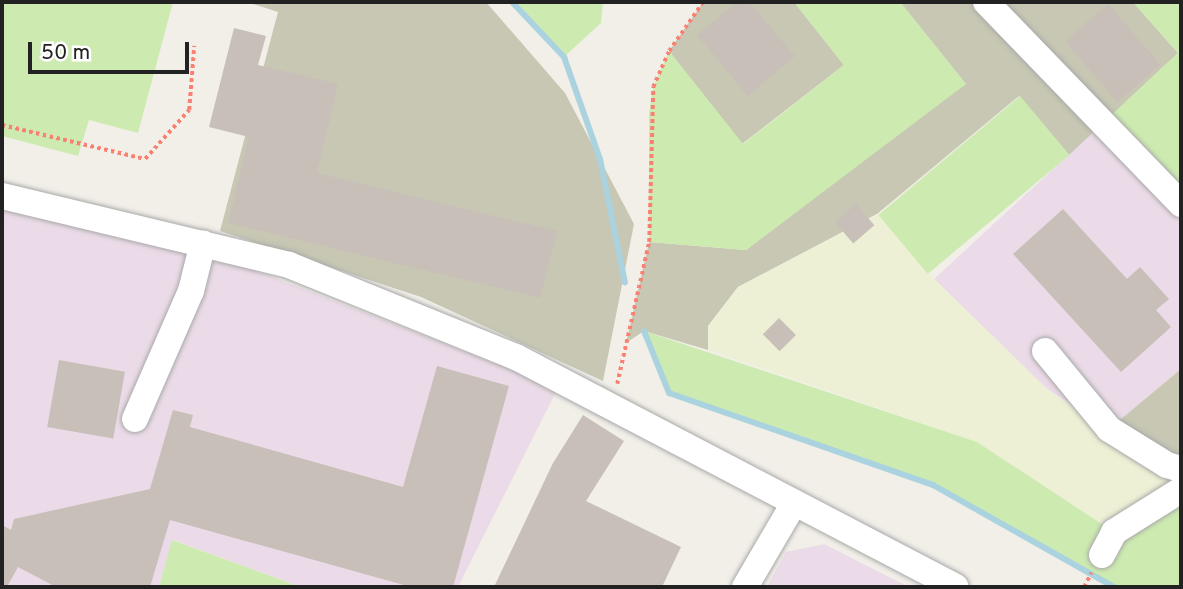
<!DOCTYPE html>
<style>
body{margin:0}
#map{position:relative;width:1183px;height:589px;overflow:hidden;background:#f2efe9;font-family:Overpass,sans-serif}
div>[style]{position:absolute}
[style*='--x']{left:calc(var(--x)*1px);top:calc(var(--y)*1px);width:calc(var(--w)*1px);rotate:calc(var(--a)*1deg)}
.industrial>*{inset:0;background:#ebdbe8}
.construction>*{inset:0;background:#c7c7b4}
.farmland>*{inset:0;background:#eef0d5}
.grass>*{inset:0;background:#cdebb0;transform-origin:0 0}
.stream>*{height:6px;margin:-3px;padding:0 3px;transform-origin:3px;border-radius:3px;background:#aad3df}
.building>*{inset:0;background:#c7bfb8;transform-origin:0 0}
.path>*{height:3.5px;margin-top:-1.75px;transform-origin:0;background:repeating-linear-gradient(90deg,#fa8072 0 3.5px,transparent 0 7px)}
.roads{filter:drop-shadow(0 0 2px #a9a9a9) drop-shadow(0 0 2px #a9a9a9)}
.minor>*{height:26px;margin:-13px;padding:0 13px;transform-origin:13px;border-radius:13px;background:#fff}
span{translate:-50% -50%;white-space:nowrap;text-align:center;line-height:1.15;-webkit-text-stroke:6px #fff;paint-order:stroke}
.frame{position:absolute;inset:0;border:4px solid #222;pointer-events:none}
.scale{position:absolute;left:28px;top:42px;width:161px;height:32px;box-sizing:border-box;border:4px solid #222;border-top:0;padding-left:9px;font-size:21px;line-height:24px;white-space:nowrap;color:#222;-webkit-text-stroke:5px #fff;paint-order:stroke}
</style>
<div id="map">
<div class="industrial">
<i style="clip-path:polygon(1103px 123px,1181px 204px,1181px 369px,1109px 429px,1047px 389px,934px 279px)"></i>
<i style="clip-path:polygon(2px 207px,234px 262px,558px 388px,458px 587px,301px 587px,173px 540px,159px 587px,2px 587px)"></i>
<i style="clip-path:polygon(824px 544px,909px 587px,767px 587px,786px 552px)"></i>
</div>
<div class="construction">
<i style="clip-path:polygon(247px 2px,486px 2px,565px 93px,634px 224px,603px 381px,421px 297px,220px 231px,278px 12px)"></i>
<i style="clip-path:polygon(703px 2px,794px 2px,844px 65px,742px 144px,669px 51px)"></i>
<i style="clip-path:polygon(900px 2px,1133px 2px,1178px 53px,1069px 155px,1019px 96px,877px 214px,738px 287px,708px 326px,708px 350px,644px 331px,626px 343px,649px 242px,746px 250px,965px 83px)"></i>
<i style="clip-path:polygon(1181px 369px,1181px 483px,1109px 429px)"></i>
</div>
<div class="farmland">
<i style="clip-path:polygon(877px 214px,934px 279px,1047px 389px,1181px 483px,1114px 532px,977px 442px,708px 350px,708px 326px,738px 287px)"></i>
</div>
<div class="grass">
<i style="clip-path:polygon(2px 2px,173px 2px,138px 133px,89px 120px,78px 156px,2px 136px)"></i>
<i style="clip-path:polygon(512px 2px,603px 2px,601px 23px,564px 57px)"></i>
<i style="clip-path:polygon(794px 2px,900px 2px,966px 84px,746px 250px,649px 242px,649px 114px,653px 87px,669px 51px,743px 144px,844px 65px)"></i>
<i style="clip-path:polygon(1133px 2px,1181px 2px,1181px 204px,1103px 123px,1178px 53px)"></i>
<i style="left:1020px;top:96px;width:77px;height:185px;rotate:50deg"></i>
<i style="clip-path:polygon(644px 331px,977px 442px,1114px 532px,1181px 490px,1181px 587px,1114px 587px,933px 485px,669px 393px)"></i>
<i style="clip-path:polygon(172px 540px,301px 587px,159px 587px)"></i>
</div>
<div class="stream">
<i style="--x:512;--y:2;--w:76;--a:46.6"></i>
<i style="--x:564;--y:57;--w:108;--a:70.6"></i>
<i style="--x:600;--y:159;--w:126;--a:78.6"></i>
<i style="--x:644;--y:331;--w:67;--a:68"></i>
<i style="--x:669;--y:393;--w:280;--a:19.2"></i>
<i style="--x:933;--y:485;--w:208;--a:29.4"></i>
</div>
<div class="building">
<i style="clip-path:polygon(737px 2px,749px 2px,795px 56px,748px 96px,697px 35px)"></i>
<i style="left:1108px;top:4px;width:80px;height:57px;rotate:49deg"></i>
<i style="clip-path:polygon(234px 28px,266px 36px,258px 65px,338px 84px,317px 173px,557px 231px,540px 298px,228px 223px,249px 137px,209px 127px)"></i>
<i style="left:856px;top:204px;width:28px;height:28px;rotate:49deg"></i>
<i style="clip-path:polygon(1063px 209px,1127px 279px,1140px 267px,1169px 299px,1156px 310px,1171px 327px,1121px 372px,1013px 254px)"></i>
<i style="left:779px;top:318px;width:24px;height:23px;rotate:45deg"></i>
<i style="left:59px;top:360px;width:67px;height:68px;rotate:10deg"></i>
<i style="clip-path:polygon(437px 366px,509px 386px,453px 587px,411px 587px,170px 520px,150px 587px,56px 587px,18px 567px,7px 587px,2px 587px,2px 525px,11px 530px,14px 519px,150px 489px,173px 410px,193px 415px,190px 427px,403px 487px)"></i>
<i style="clip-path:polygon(583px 415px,624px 441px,586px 501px,681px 547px,662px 587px,494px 587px,553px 463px)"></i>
</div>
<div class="path">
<i style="--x:2;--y:125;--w:147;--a:13.4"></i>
<i style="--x:145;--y:159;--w:66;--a:-48.1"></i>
<i style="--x:189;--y:110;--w:64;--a:-85.5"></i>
<i style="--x:617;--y:384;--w:146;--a:-77.3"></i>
<i style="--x:649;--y:242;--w:155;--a:-88.5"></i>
<i style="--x:653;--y:87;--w:39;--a:-66"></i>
<i style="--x:669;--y:51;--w:60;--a:-55.2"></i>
<i style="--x:1084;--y:587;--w:16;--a:-63"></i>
</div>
<div class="roads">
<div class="minor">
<i style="--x:986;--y:2;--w:281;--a:46"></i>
<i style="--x:2;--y:196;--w:295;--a:13.5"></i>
<i style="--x:289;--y:265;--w:245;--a:22.1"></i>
<i style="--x:516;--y:357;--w:496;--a:27.6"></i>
<i style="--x:1045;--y:351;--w:101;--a:50.6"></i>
<i style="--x:1109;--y:429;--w:68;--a:31.8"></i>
<i style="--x:1167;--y:465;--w:15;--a:16"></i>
<i style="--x:135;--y:419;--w:140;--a:-66.4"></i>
<i style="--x:191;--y:291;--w:49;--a:-76"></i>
<i style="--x:1102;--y:555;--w:26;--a:-62"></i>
<i style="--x:1114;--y:532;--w:79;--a:-32.1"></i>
<i style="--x:745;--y:587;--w:95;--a:-59.7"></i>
</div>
</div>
<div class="frame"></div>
<div class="scale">50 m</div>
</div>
